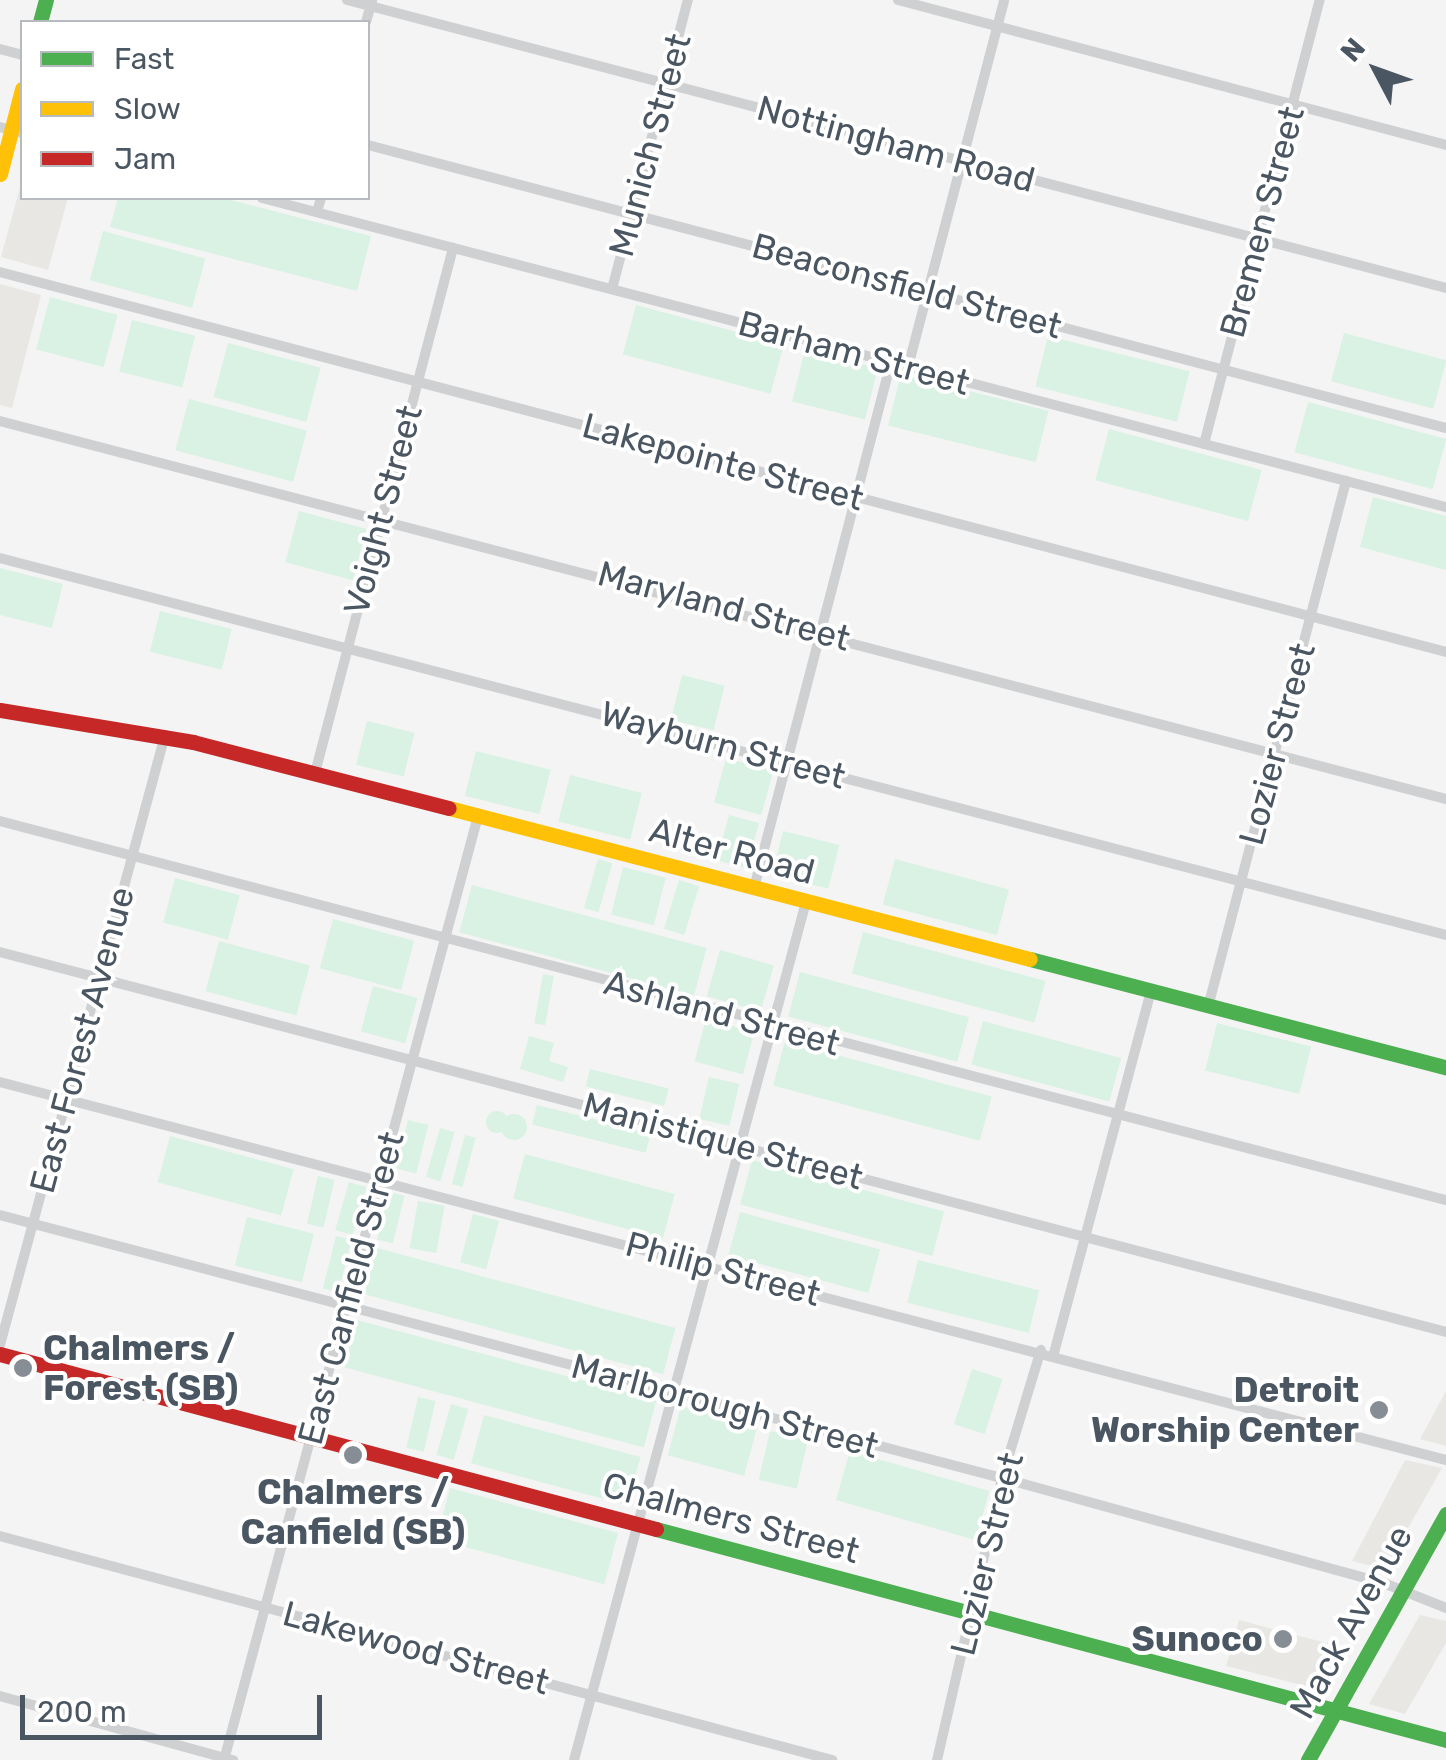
<!DOCTYPE html>
<style>
body{margin:0}
#map{position:relative;width:1446px;height:1760px;overflow:hidden;background:#f4f4f4;font-family:Rubik,sans-serif}
div>[style]{position:absolute}
[style*='--x']{left:calc(var(--x)*1px);top:calc(var(--y)*1px);width:calc(var(--w)*1px);rotate:calc(var(--a)*1deg)}
.commercial>*{inset:0;background:#e8e7e3}
.green>*{inset:0;background:#d9f2e3;transform-origin:0 0}
.round{border-radius:50%}
.street>*{height:10px;margin:-5px;padding:0 5px;transform-origin:5px;border-radius:5px;background:#ced0d2}
.fast>*{height:15px;margin:-7.5px;padding:0 7.5px;transform-origin:7.5px;border-radius:7.5px;background:#4caf50}
.slow>*{height:15px;margin:-7.5px;padding:0 7.5px;transform-origin:7.5px;border-radius:7.5px;background:#ffc107}
.jam>*{height:15px;margin:-7.5px;padding:0 7.5px;transform-origin:7.5px;border-radius:7.5px;background:#c62828}
.dots>*{width:28px;height:28px;translate:-50% -50%;box-sizing:border-box;border:5px solid #fff;border-radius:50%}
span{translate:-50% -50%;white-space:nowrap;text-align:center;line-height:1.15;-webkit-text-stroke:8px #fff;paint-order:stroke}
.street-label{font-size:35px;color:#4a5661}
.poi-label{font-size:35px;color:#4a5661;font-weight:700}
.left{translate:0 -50%;text-align:left}
.right{translate:-100% -50%;text-align:right}
.legend{position:absolute;left:20px;top:20px;width:350px;height:180px;box-sizing:border-box;background:#fff;border:2px solid #b7bbc0;margin:0;padding:12px 18px;list-style:none;font-size:30px;color:#4a5661}
.legend li{display:flex;align-items:center;gap:20px;height:50px}
.legend b{width:50px;border:2px solid #b7bbc0}
.north{position:absolute;left:1326px;top:20px;width:100px;height:100px;-webkit-text-stroke:8px #fff;paint-order:stroke;rotate:311deg;font-size:28px;font-weight:700;line-height:40px;text-align:center;color:#4a5661}
.north::after{content:'';display:block;margin:auto;width:35px;height:45px;background:#4a5661;clip-path:polygon(50% 0,100% 100%,50% 72%,0 100%)}
.scale{position:absolute;left:20px;top:1695px;width:302px;height:45px;box-sizing:border-box;border:5px solid #4a5661;border-top:0;padding-left:12px;font-size:30px;line-height:35px;white-space:nowrap;color:#4a5661;-webkit-text-stroke:8px #fff;paint-order:stroke}
</style>
<div id="map">
<div class="commercial">
<i style="clip-path:polygon(22px 180px,22px 198px,68px 198px,48px 270px,1px 257px)"></i>
<i style="clip-path:polygon(0 284px,41px 295px,12px 408px,0 405px)"></i>
<i style="clip-path:polygon(1446px 1391px,1446px 1446px,1420px 1439px)"></i>
<i style="clip-path:polygon(1405px 1460px,1442px 1468px,1385px 1569px,1352px 1561px)"></i>
<i style="clip-path:polygon(1420px 1615px,1446px 1621px,1446px 1643px,1405px 1714px,1369px 1704px)"></i>
<i style="clip-path:polygon(1239px 1620px,1307px 1638px,1339px 1646px,1314px 1688px,1226px 1666px)"></i>
</div>
<div class="green">
<i style="clip-path:polygon(118px 198px,223px 198px,371px 236px,357px 291px,110px 227px)"></i>
<i style="left:103px;top:231px;width:106px;height:51px;rotate:15deg"></i>
<i style="left:50px;top:297px;width:70px;height:54px;rotate:15deg"></i>
<i style="left:636px;top:305px;width:153px;height:51px;rotate:15deg"></i>
<i style="left:132px;top:320px;width:65px;height:53px;rotate:14deg"></i>
<i style="left:1344px;top:333px;width:106px;height:50px;rotate:15deg"></i>
<i style="left:1048px;top:336px;width:146px;height:52px;rotate:14deg"></i>
<i style="left:228px;top:343px;width:96px;height:56px;rotate:15deg"></i>
<i style="left:805px;top:350px;width:75px;height:53px;rotate:14deg"></i>
<i style="left:901px;top:374px;width:152px;height:53px;rotate:14deg"></i>
<i style="left:189px;top:399px;width:122px;height:53px;rotate:15deg"></i>
<i style="left:1308px;top:402px;width:143px;height:52px;rotate:15deg"></i>
<i style="left:1109px;top:429px;width:158px;height:53px;rotate:15deg"></i>
<i style="clip-path:polygon(1373px 497px,1446px 516px,1446px 570px,1360px 547px)"></i>
<i style="left:299px;top:511px;width:70px;height:53px;rotate:15deg"></i>
<i style="clip-path:polygon(0 568px,63px 584px,52px 628px,0 615px)"></i>
<i style="left:160px;top:611px;width:74px;height:42px;rotate:14deg"></i>
<i style="left:682px;top:675px;width:44px;height:46px;rotate:14deg"></i>
<i style="left:367px;top:721px;width:49px;height:45px;rotate:14deg"></i>
<i style="left:476px;top:751px;width:77px;height:46px;rotate:14deg"></i>
<i style="left:726px;top:758px;width:49px;height:46px;rotate:15deg"></i>
<i style="left:570px;top:775px;width:74px;height:48px;rotate:14deg"></i>
<i style="left:729px;top:815px;width:31px;height:47px;rotate:15deg"></i>
<i style="left:783px;top:831px;width:58px;height:45px;rotate:14deg"></i>
<i style="left:598px;top:859px;width:15px;height:51px;rotate:16deg"></i>
<i style="left:895px;top:859px;width:118px;height:47px;rotate:15deg"></i>
<i style="left:623px;top:867px;width:44px;height:49px;rotate:14deg"></i>
<i style="left:175px;top:878px;width:67px;height:46px;rotate:15deg"></i>
<i style="left:679px;top:880px;width:21px;height:51px;rotate:17deg"></i>
<i style="left:472px;top:885px;width:243px;height:49px;rotate:15deg"></i>
<i style="left:333px;top:919px;width:84px;height:51px;rotate:15deg"></i>
<i style="left:863px;top:932px;width:189px;height:43px;rotate:15deg"></i>
<i style="left:219px;top:941px;width:94px;height:52px;rotate:15deg"></i>
<i style="left:720px;top:950px;width:56px;height:48px;rotate:16deg"></i>
<i style="left:800px;top:972px;width:175px;height:46px;rotate:15deg"></i>
<i style="left:543px;top:974px;width:11px;height:50px;rotate:10deg"></i>
<i style="left:373px;top:986px;width:46px;height:47px;rotate:15deg"></i>
<i style="left:706px;top:1019px;width:50px;height:44px;rotate:15deg"></i>
<i style="left:983px;top:1021px;width:143px;height:45px;rotate:15deg"></i>
<i style="left:1217px;top:1023px;width:97px;height:49px;rotate:14deg"></i>
<i style="clip-path:polygon(529px 1036px,554px 1043px,549px 1061px,568px 1067px,563px 1082px,520px 1069px)"></i>
<i style="left:785px;top:1041px;width:214px;height:46px;rotate:15deg"></i>
<i style="left:590px;top:1069px;width:81px;height:18px;rotate:14deg"></i>
<i style="left:709px;top:1077px;width:31px;height:43px;rotate:13deg"></i>
<i style="left:537px;top:1105px;width:117px;height:20px;rotate:14deg"></i>
<i class="round" style="left:486px;top:1111px;width:22px;height:22px"></i>
<i class="round" style="left:501px;top:1114px;width:26px;height:26px"></i>
<i style="left:408px;top:1120px;width:21px;height:50px;rotate:14deg"></i>
<i style="left:440px;top:1128px;width:15px;height:51px;rotate:16deg"></i>
<i style="left:465px;top:1135px;width:11px;height:51px;rotate:15deg"></i>
<i style="left:170px;top:1136px;width:128px;height:48px;rotate:15deg"></i>
<i style="left:525px;top:1154px;width:155px;height:46px;rotate:15deg"></i>
<i style="left:752px;top:1160px;width:199px;height:46px;rotate:15deg"></i>
<i style="left:318px;top:1176px;width:17px;height:49px;rotate:13deg"></i>
<i style="left:349px;top:1182px;width:18px;height:50px;rotate:16deg"></i>
<i style="left:389px;top:1192px;width:16px;height:49px;rotate:14deg"></i>
<i style="left:418px;top:1201px;width:27px;height:48px;rotate:10deg"></i>
<i style="left:740px;top:1212px;width:145px;height:45px;rotate:15deg"></i>
<i style="left:473px;top:1214px;width:27px;height:50px;rotate:15deg"></i>
<i style="left:247px;top:1217px;width:69px;height:50px;rotate:14deg"></i>
<i style="left:336px;top:1236px;width:16px;height:54px;rotate:14deg"></i>
<i style="left:377px;top:1248px;width:309px;height:48px;rotate:15deg"></i>
<i style="left:918px;top:1260px;width:125px;height:44px;rotate:14deg"></i>
<i style="left:357px;top:1320px;width:310px;height:49px;rotate:15deg"></i>
<i style="left:972px;top:1369px;width:32px;height:58px;rotate:18deg"></i>
<i style="left:418px;top:1397px;width:18px;height:52px;rotate:13deg"></i>
<i style="left:451px;top:1404px;width:18px;height:53px;rotate:16deg"></i>
<i style="left:681px;top:1406px;width:79px;height:51px;rotate:15deg"></i>
<i style="left:484px;top:1415px;width:162px;height:50px;rotate:15deg"></i>
<i style="left:770px;top:1431px;width:39px;height:50px;rotate:13deg"></i>
<i style="left:850px;top:1451px;width:145px;height:51px;rotate:16deg"></i>
<i style="left:450px;top:1488px;width:174px;height:53px;rotate:15deg"></i>
</div>
<div class="street">
<i style="--x:347;--y:0;--w:1136;--a:14.68"></i>
<i style="--x:898;--y:0;--w:567;--a:14.82"></i>
<i style="--x:366;--y:22;--w:22;--a:-74"></i>
<i style="--x:0;--y:49;--w:23;--a:15"></i>
<i style="--x:0;--y:127;--w:23;--a:15"></i>
<i style="--x:368;--y:145;--w:1115;--a:14.71"></i>
<i style="--x:262;--y:198;--w:1224;--a:14.63"></i>
<i style="--x:317;--y:212;--w:15;--a:-74"></i>
<i style="--x:0;--y:272;--w:1495;--a:14.72"></i>
<i style="--x:612;--y:289;--w:299;--a:-75.3"></i>
<i style="--x:908;--y:367;--w:379;--a:-75.3"></i>
<i style="--x:0;--y:421;--w:1495;--a:14.65"></i>
<i style="--x:1204;--y:444;--w:459;--a:-75.4"></i>
<i style="--x:0;--y:558;--w:1494;--a:14.61"></i>
<i style="--x:315;--y:773;--w:543;--a:-75.27"></i>
<i style="--x:0;--y:821;--w:1495;--a:14.69"></i>
<i style="--x:754;--y:888;--w:544;--a:-75.4"></i>
<i style="--x:0;--y:952;--w:1495;--a:14.72"></i>
<i style="--x:1208;--y:1007;--w:544;--a:-75.3"></i>
<i style="--x:0;--y:1082;--w:1495;--a:14.65"></i>
<i style="--x:0;--y:1215;--w:1036;--a:14.71"></i>
<i style="--x:1002;--y:1478;--w:398;--a:15.4"></i>
<i style="--x:1386;--y:1584;--w:65;--a:21.8"></i>
<i style="--x:0;--y:1345;--w:632;--a:-74.86"></i>
<i style="--x:1054;--y:1353;--w:375;--a:-75"></i>
<i style="--x:0;--y:1536;--w:862;--a:15.07"></i>
<i style="--x:0;--y:1696;--w:242;--a:15.4"></i>
<i style="--x:224;--y:1760;--w:978;--a:-74.94"></i>
<i style="--x:574;--y:1760;--w:889;--a:-74.87"></i>
<i style="--x:937;--y:1760;--w:289;--a:-77"></i>
<i style="--x:1002;--y:1478;--w:134;--a:-73.1"></i>
</div>
<div class="fast">
<i style="--x:40;--y:22;--w:23;--a:-75"></i>
<i style="--x:1030;--y:959;--w:430;--a:14.6"></i>
<i style="--x:656;--y:1529;--w:818;--a:14.95"></i>
<i style="--x:1308;--y:1760;--w:282;--a:-60.7"></i>
</div>
<div class="slow">
<i style="--x:0;--y:174;--w:88;--a:-75.5"></i>
<i style="--x:449;--y:808;--w:600;--a:14.57"></i>
</div>
<div class="jam">
<i style="--x:0;--y:710;--w:196;--a:9.4"></i>
<i style="--x:193;--y:742;--w:264;--a:14.5"></i>
<i style="--x:0;--y:1354;--w:679;--a:14.94"></i>
</div>
<div class="dots">
<i style="left:23px;top:1368px;background:#868d94"></i>
<i style="left:1379px;top:1410px;background:#868d94"></i>
<i style="left:353px;top:1455px;background:#868d94"></i>
<i style="left:1283px;top:1639px;background:#868d94"></i>
</div>
<div class="street-label">
<span style="left:896px;top:144px;rotate:15deg">Nottingham Road</span>
<span style="left:650px;top:145px;rotate:-75deg">Munich Street</span>
<span style="left:1262px;top:222px;rotate:-75deg">Bremen Street</span>
<span style="left:907px;top:286px;rotate:15deg">Beaconsfield Street</span>
<span style="left:854px;top:353px;rotate:15deg">Barham Street</span>
<span style="left:723px;top:462px;rotate:15deg">Lakepointe Street</span>
<span style="left:383px;top:510px;rotate:-75deg">Voight Street</span>
<span style="left:724px;top:606px;rotate:15deg">Maryland Street</span>
<span style="left:1277px;top:744px;rotate:-75deg">Lozier Street</span>
<span style="left:723px;top:745px;rotate:15deg">Wayburn Street</span>
<span style="left:732px;top:851px;rotate:15deg">Alter Road</span>
<span style="left:722px;top:1013px;rotate:15deg">Ashland Street</span>
<span style="left:82px;top:1040px;rotate:-75deg">East Forest Avenue</span>
<span style="left:723px;top:1141px;rotate:15deg">Manistique Street</span>
<span style="left:723px;top:1269px;rotate:15deg">Philip Street</span>
<span style="left:351px;top:1288px;rotate:-75deg">East Canfield Street</span>
<span style="left:725px;top:1406px;rotate:15deg">Marlborough Street</span>
<span style="left:731px;top:1518px;rotate:15deg">Chalmers Street</span>
<span style="left:987px;top:1554px;rotate:-76deg">Lozier Street</span>
<span style="left:1351px;top:1622px;rotate:-61deg">Mack Avenue</span>
<span style="left:416px;top:1648px;rotate:15deg">Lakewood Street</span>
</div>
<div class="poi-label">
<span class="left" style="left:43px;top:1368px">Chalmers /<br>Forest (SB)</span>
<span class="right" style="left:1359px;top:1410px">Detroit<br>Worship Center</span>
<span style="left:353px;top:1512px">Chalmers /<br>Canfield (SB)</span>
<span class="right" style="left:1263px;top:1639px">Sunoco</span>
</div>
<ul class="legend">
<li><b style="height:12px;background:#4caf50"></b>Fast</li>
<li><b style="height:12px;background:#ffc107"></b>Slow</li>
<li><b style="height:12px;background:#c62828"></b>Jam</li>
</ul>
<div class="north">N</div>
<div class="scale">200 m</div>
</div>
